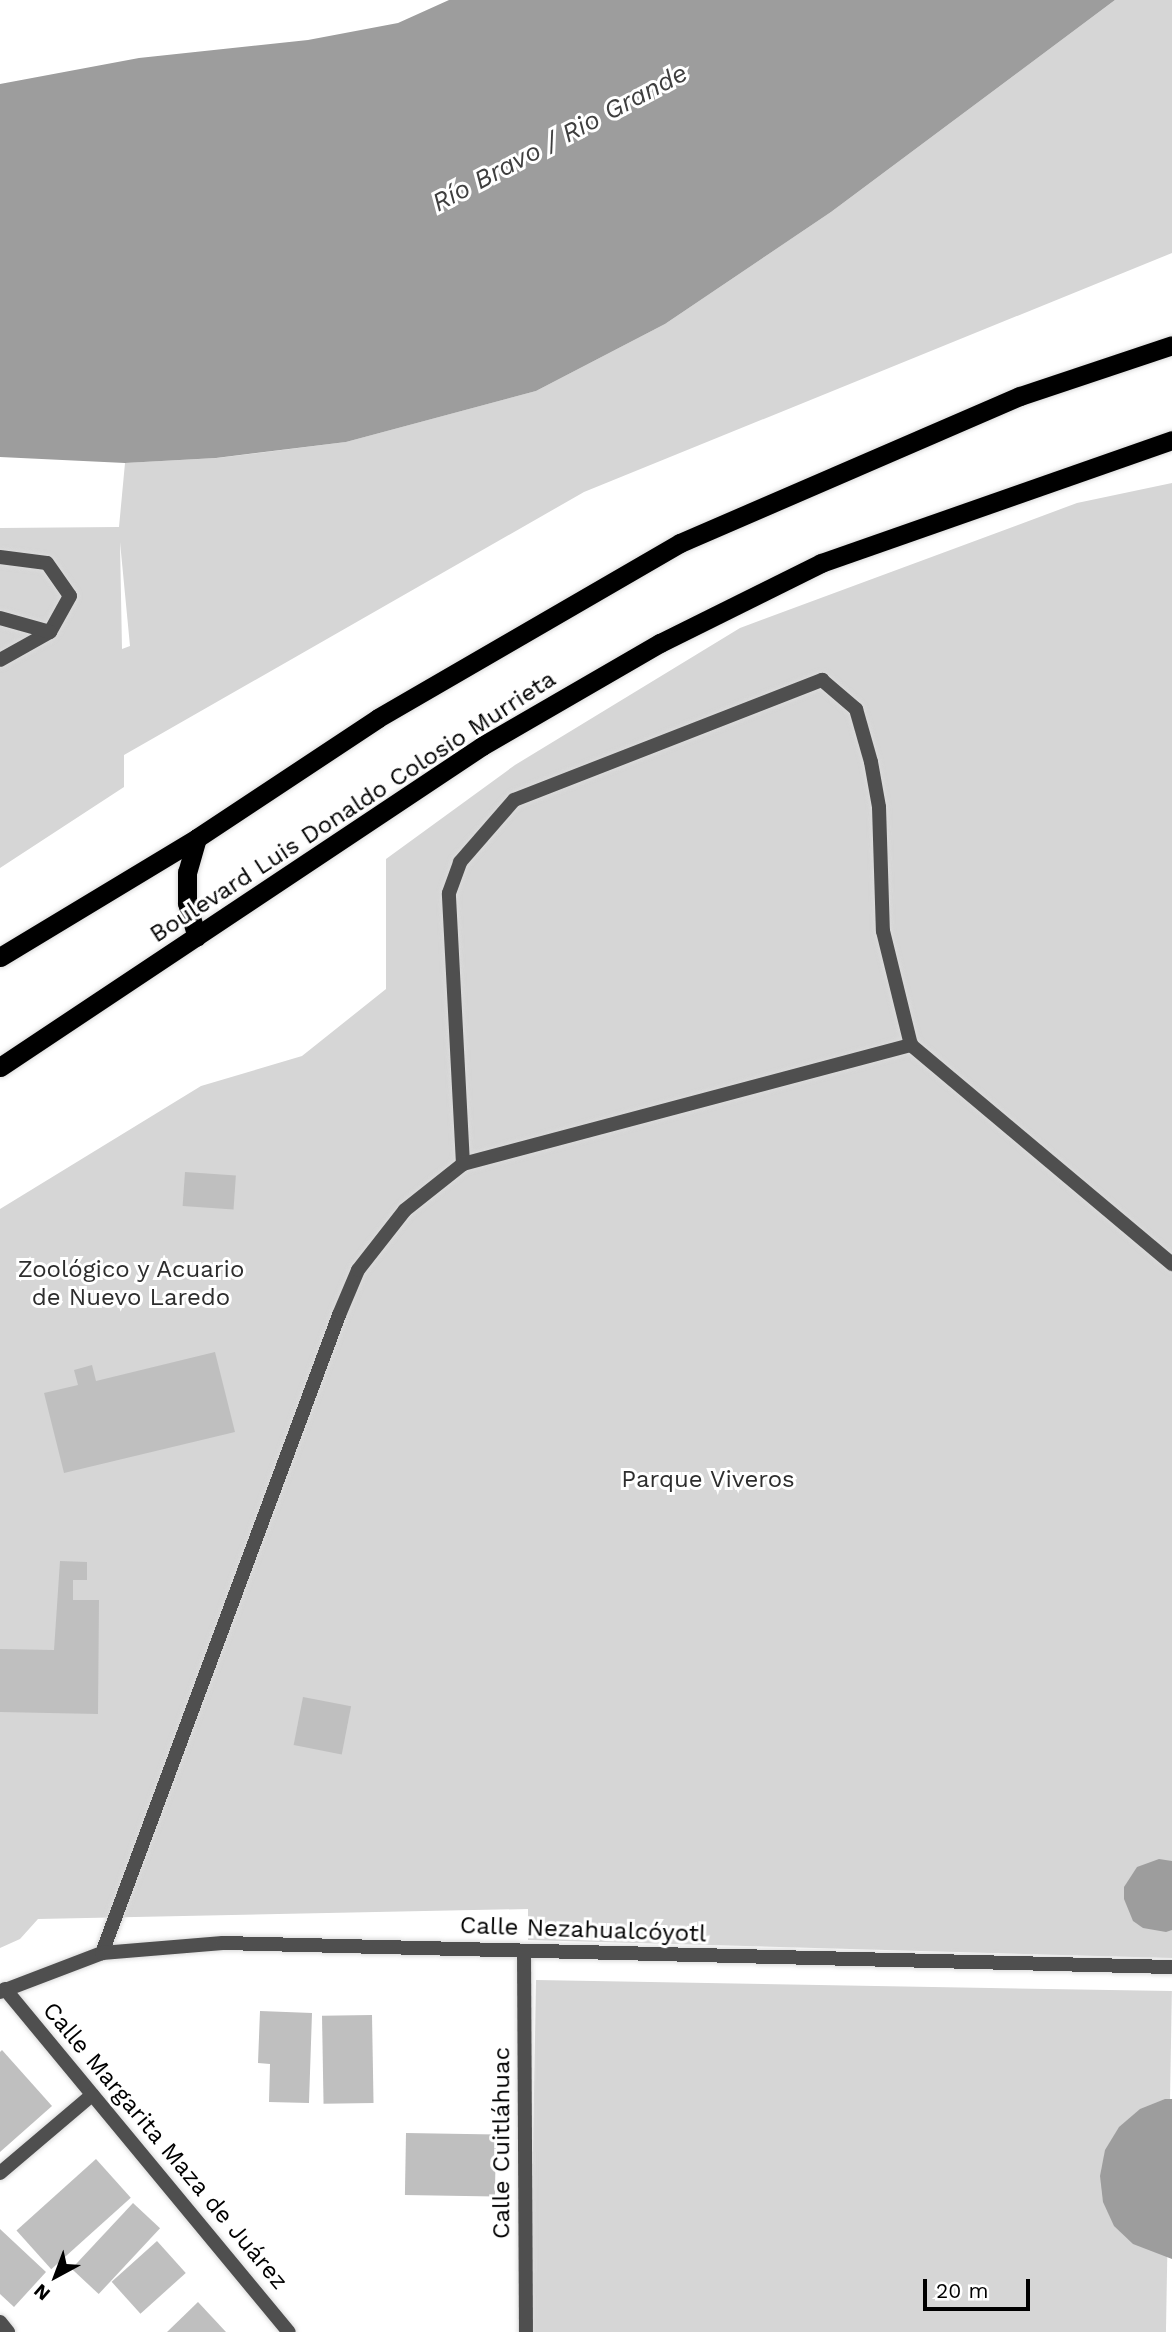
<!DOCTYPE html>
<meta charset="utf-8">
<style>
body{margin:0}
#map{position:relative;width:1172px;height:2332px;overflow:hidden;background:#fff;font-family:"Work Sans",sans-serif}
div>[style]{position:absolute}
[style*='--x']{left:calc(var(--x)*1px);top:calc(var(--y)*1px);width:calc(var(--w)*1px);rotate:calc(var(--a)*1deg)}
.green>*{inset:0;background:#d6d6d6;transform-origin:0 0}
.water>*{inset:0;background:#9d9d9d}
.building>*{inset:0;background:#bfbfbf;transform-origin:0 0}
.roads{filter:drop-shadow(0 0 2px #dbdbdb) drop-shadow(0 0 2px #dbdbdb)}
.service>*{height:14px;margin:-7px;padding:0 7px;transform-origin:7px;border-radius:7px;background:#4f4f4f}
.pedestrian>*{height:14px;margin:-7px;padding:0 7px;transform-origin:7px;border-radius:7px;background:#4f4f4f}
.minor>*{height:14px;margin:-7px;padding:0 7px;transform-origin:7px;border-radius:7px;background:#4f4f4f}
.tertiary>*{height:14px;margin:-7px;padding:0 7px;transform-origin:7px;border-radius:7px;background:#4f4f4f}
.trunk>*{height:19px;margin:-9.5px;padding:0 9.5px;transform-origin:9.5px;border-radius:9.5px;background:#000}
span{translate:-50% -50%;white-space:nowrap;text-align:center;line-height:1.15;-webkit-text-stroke:6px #fff;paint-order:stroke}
.street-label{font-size:24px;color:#000}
.park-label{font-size:24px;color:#2d2d2d}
.water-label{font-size:26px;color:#3e3e3e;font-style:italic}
.north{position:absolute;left:21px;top:2241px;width:70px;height:70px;-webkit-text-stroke:5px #fff;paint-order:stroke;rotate:221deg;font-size:19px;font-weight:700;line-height:28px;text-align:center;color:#000}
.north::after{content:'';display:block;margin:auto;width:24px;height:32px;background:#000;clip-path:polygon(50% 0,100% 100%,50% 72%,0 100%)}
.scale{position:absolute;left:923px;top:2279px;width:107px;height:32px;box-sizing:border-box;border:4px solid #000;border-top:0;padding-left:9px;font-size:21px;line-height:24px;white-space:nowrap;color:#000;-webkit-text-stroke:5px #fff;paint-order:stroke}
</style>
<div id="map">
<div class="green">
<i style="clip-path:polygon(evenodd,1115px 0,1172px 0,1172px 253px,584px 492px,124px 755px,124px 787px,0 868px,0 528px,119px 527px,125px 463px,217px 458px,346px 442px,536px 391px,665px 324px,831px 212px,1115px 0,120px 542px,130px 646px,122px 649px,120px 542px)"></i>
<i style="clip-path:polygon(1172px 483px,1172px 1958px,528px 1940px,528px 1909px,38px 1919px,20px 1939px,0 1948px,0 1209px,201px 1086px,302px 1056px,386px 989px,386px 859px,515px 765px,740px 628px,1077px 503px)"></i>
<i style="left:536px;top:1980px;width:636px;height:352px;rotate:1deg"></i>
</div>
<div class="water">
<i style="clip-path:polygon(449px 0,1115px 0,831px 212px,665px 324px,536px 391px,346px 442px,216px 458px,125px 463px,0 457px,0 84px,139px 58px,308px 40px,398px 23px)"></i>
<i style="clip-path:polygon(1159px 1859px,1172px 1861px,1172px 1930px,1166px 1932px,1143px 1928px,1133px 1921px,1124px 1899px,1124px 1887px,1137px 1867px)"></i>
<i style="clip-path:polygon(1165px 2099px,1172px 2099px,1172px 2259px,1133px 2244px,1114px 2226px,1103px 2202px,1100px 2176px,1105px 2150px,1119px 2127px,1140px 2109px)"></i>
</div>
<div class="building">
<i style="left:185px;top:1172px;width:51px;height:34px;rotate:4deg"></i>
<i style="clip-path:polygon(215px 1352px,235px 1432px,64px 1473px,44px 1393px,78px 1385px,74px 1370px,92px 1365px,96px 1381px)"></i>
<i style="clip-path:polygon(60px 1561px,87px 1562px,87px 1580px,73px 1580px,73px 1600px,99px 1600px,98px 1714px,0 1712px,0 1649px,54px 1650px)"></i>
<i style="left:303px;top:1697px;width:49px;height:49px;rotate:11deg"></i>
<i style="clip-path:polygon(260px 2011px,312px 2013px,309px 2103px,269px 2102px,270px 2064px,258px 2063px)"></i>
<i style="left:372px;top:2015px;width:88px;height:50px;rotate:89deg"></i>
<i style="clip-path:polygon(2px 2050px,52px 2106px,0 2152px,0 2052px)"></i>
<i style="left:406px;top:2133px;width:90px;height:62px;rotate:1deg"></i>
<i style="left:96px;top:2159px;width:52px;height:107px;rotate:48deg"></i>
<i style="left:133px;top:2203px;width:37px;height:90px;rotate:43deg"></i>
<i style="clip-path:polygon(0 2229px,46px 2272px,14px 2307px,0 2294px)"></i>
<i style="left:157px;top:2241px;width:43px;height:61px;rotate:48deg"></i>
<i style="clip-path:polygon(198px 2302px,226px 2332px,167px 2332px)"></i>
</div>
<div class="roads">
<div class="service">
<i style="--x:463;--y:1164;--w:271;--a:-93"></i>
<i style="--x:449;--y:893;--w:33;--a:-70"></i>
<i style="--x:460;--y:862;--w:82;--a:-48.9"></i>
<i style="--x:514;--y:800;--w:331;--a:-21.3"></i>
<i style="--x:822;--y:680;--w:45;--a:40.5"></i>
<i style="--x:856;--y:709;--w:55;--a:74.2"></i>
<i style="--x:871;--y:762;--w:46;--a:79.9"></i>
<i style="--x:879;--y:807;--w:124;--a:88.2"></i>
<i style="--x:883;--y:931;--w:117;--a:76.2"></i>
<i style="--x:911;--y:1045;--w:341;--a:40"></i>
<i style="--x:102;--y:1953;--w:681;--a:-69.62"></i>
<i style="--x:339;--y:1315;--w:49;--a:-67.1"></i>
<i style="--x:358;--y:1270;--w:76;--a:-51.9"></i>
<i style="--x:405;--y:1210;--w:74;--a:-38.4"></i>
<i style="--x:463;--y:1164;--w:464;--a:-14.9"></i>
</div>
<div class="pedestrian">
<i style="--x:0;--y:557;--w:47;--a:7.3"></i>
<i style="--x:47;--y:563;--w:40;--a:55.1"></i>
<i style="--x:70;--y:596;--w:41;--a:119.1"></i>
<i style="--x:50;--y:632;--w:57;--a:150.8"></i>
<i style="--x:0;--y:618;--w:52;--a:15.6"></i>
</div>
<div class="minor">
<i style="--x:524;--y:1953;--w:379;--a:89.7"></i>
<i style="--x:5;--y:1989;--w:445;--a:50.4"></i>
<i style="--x:0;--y:2173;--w:121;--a:-40.3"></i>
<i style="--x:0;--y:2322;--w:13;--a:51"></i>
</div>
<div class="tertiary">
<i style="--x:0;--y:1992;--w:109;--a:-20.9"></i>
<i style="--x:102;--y:1953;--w:121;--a:-4.7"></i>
<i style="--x:223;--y:1943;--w:949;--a:1.45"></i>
</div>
<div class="trunk">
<i style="--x:197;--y:838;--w:35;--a:106"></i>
<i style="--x:187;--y:872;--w:31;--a:90"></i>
<i style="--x:187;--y:903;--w:35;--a:74"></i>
<i style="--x:0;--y:957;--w:230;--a:-31.1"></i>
<i style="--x:197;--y:838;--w:217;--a:-33.5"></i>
<i style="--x:378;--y:718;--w:349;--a:-30.1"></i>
<i style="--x:680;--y:543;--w:370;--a:-23.4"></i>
<i style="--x:1020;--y:396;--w:160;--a:-18.5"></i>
<i style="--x:0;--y:1067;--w:579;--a:-33.66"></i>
<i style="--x:482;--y:746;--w:206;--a:-30.1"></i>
<i style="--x:660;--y:643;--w:180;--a:-26.4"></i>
<i style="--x:821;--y:563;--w:372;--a:-19.3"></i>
</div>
</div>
<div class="street-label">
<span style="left:353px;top:807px;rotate:-33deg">Boulevard Luis Donaldo Colosio Murrieta</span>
<span style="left:583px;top:1930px;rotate:2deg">Calle Nezahualcóyotl</span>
<span style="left:502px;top:2143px;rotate:-90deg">Calle Cuitláhuac</span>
<span style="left:165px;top:2146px;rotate:50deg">Calle Margarita Maza de Juárez</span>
</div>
<div class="park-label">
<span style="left:131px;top:1284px">Zoológico y Acuario<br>de Nuevo Laredo</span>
<span style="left:708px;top:1480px">Parque Viveros</span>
</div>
<div class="water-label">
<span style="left:560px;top:138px;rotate:-28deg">Río Bravo / Rio Grande</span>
</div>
<div class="north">N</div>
<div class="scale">20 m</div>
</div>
